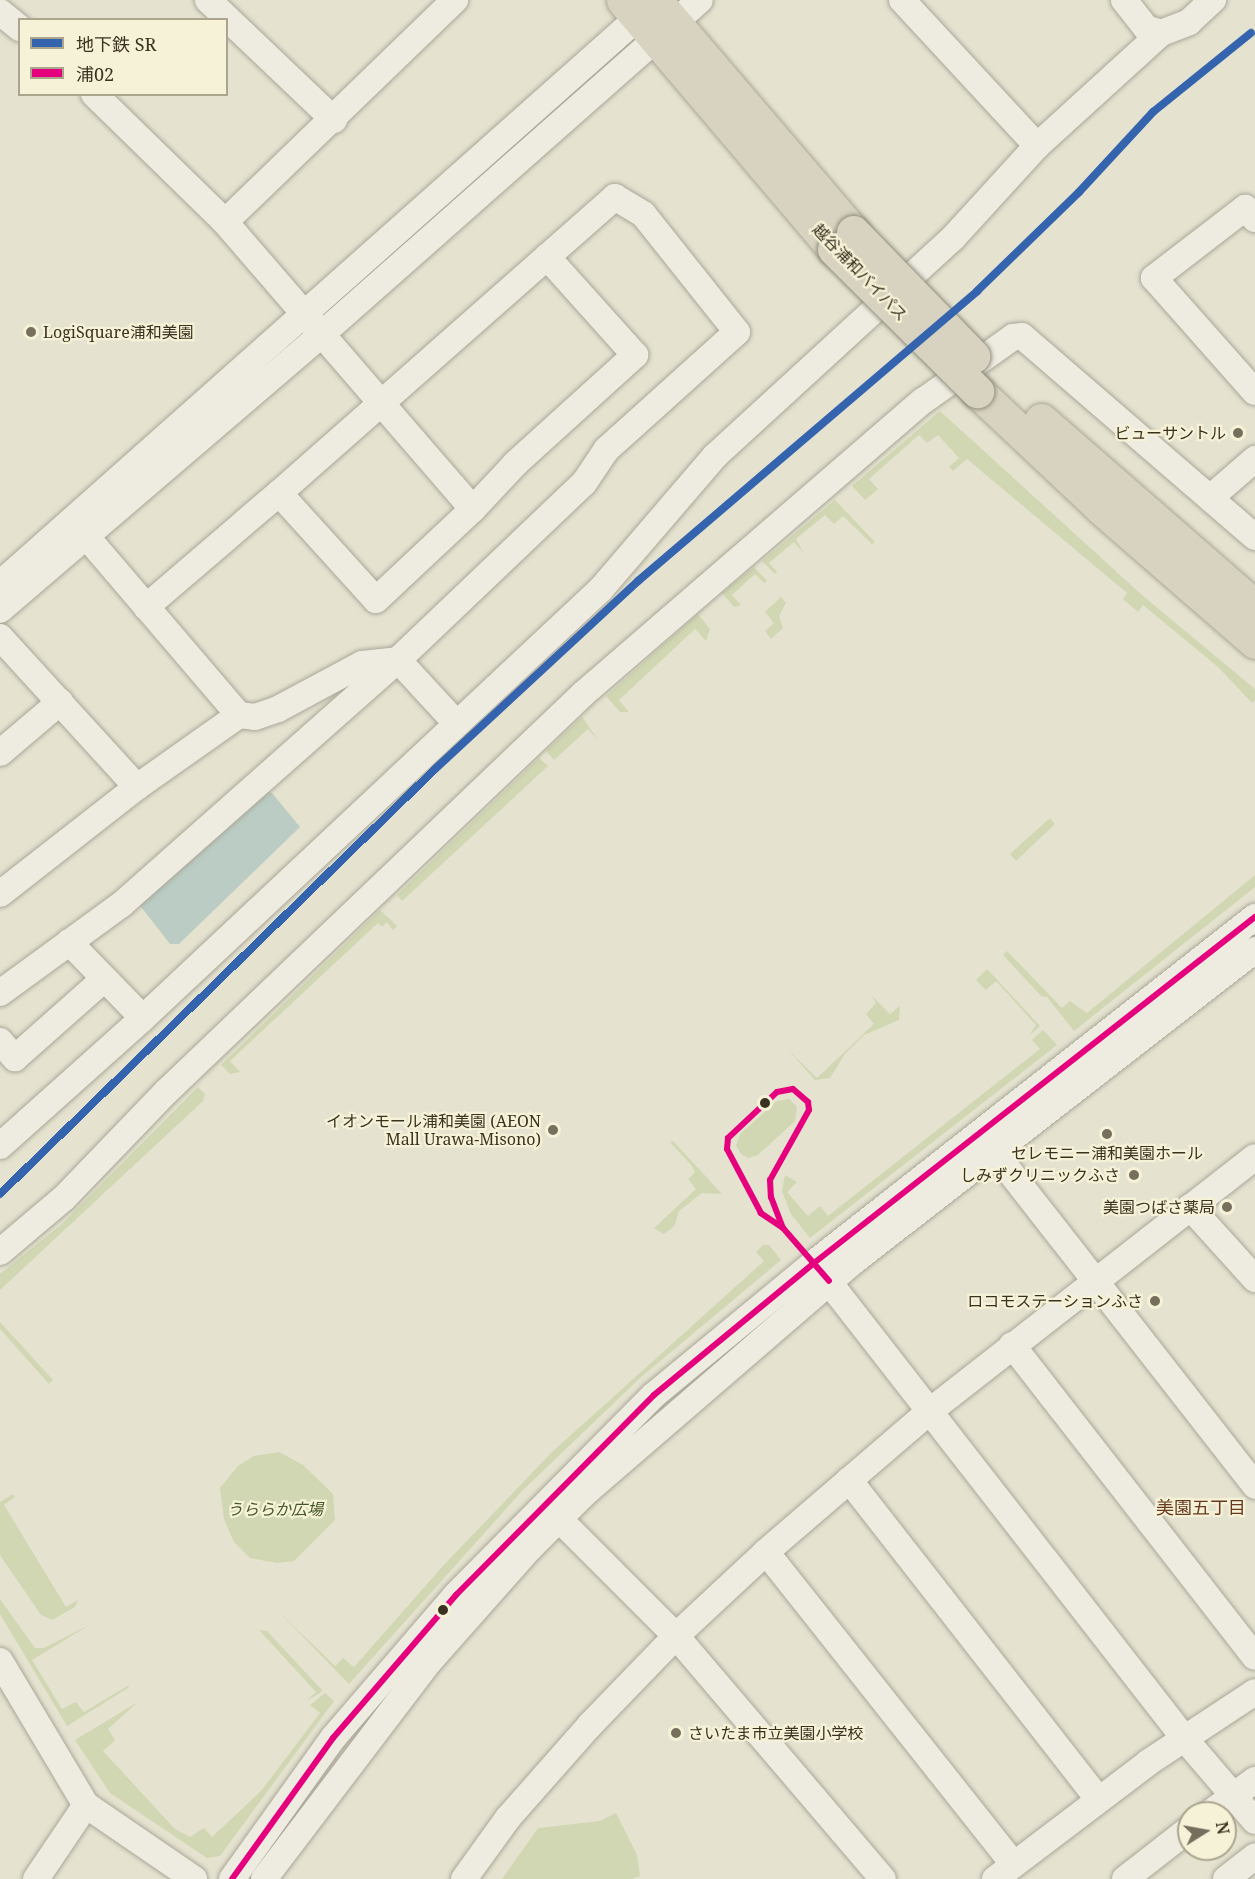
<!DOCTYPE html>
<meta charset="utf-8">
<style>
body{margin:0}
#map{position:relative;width:1255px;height:1879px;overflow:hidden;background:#e5e3d0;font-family:"Noto Serif","Noto Sans JP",serif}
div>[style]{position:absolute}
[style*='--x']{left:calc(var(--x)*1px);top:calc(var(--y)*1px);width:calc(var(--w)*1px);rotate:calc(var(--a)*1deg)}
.green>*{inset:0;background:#d0d7b2}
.water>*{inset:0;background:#baccc4}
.roads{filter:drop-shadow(0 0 2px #aba798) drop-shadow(0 0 2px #aba798)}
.minor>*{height:26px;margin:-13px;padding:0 13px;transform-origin:13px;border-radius:13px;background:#eeece1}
.highway>*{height:33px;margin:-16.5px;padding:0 16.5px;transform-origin:16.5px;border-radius:16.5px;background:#d8d3c0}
.bridges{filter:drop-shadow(0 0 2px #908d7f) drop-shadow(0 0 2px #908d7f)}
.highway-bridge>*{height:33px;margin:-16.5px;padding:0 16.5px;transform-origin:16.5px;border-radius:16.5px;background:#d8d3c0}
.bus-1>*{height:6px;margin:-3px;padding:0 3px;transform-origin:3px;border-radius:3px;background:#e5007d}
.metro-1>*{height:8px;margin:-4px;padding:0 4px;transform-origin:4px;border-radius:4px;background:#3564af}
.dots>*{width:16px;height:16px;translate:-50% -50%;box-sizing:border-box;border:3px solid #f6f2d7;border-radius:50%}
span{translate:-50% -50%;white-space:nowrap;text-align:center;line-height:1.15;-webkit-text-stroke:4.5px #f6f2d7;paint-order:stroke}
.street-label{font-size:16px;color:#3b3120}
.poi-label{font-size:16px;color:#3b3120}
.left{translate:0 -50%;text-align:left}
.right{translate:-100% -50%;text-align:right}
.park-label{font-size:16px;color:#435726;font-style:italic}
.neighbourhood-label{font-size:18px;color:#673a1f}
.legend{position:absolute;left:18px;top:18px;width:210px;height:78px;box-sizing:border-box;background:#f6f2d7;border:2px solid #aba58e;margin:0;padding:8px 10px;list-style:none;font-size:18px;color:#3b3120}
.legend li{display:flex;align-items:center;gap:12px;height:30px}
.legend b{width:30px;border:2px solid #aba58e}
.north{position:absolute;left:1177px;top:1801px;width:60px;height:60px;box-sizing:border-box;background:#f6f2d7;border:2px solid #aba58e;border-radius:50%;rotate:79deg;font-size:16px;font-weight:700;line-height:24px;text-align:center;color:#3b3120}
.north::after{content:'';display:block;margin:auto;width:21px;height:27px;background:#766f5e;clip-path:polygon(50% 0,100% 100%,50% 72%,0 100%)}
</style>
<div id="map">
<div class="green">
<i style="clip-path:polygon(940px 411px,1142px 595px,1255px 689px,1255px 700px,1252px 703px,1218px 667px,1143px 605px,1138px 612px,1123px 599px,1127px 593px,967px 459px,953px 471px,949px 467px,959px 458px,938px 435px,927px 443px,919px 435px,869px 479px,878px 489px,865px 500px,852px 486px)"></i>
<i style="clip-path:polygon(835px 500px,875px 542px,872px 544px,843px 516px,834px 524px,825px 515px,796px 539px,803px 552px,794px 542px,769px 563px,777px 572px,775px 574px,762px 561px)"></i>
<i style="clip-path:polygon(754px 567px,767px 581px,764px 583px,755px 574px,732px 595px,741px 605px,734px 607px,722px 593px)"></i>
<i style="clip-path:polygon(781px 597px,786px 603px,779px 616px,783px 628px,771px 639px,765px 631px,774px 623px,765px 612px)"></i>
<i style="clip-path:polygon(698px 614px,710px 629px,706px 641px,695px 629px,619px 700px,629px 712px,620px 712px,606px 696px)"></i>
<i style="clip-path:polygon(582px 717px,599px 741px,588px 729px,554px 760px,546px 751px)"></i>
<i style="clip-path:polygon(539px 758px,548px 766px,402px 901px,397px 895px)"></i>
<i style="clip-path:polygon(1050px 818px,1055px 824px,1016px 861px,1010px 854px)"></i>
<i style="clip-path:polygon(1255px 875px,1255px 887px,1074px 1031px,1047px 997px,1041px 996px,1003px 955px,1007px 951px,1062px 1008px,1070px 1001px,1087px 1013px)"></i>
<i style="clip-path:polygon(380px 910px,397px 926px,393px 930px,387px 922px,382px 927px,378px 923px,230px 1061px,240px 1072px,230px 1074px,221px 1065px)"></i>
<i style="clip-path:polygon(987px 969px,1040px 1026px,1029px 1036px,1036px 1025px,996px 981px,986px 990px,976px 980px)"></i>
<i style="clip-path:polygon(871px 995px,890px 1014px,900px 1006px,899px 1020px,864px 1035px,845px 1054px,830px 1078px,815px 1080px,788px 1050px,817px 1078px,874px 1024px,866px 1014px,876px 1003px)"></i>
<i style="clip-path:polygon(1043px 1030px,1057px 1045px,810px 1238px,791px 1214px,782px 1191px,785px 1175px,797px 1182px,787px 1192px,808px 1216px,820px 1206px,828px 1216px,1040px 1049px,1032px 1040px)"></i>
<i style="clip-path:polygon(198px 1087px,205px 1094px,203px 1101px,0 1290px,0 1274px,62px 1224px)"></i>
<i style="clip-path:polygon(789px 1099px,797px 1107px,795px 1121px,758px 1155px,748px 1158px,741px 1154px,736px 1145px,740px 1134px,777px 1101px)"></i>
<i style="clip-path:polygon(673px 1141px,722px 1194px,702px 1193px,679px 1211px,674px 1227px,663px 1234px,654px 1228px,696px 1189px,688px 1179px,695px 1172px,692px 1166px,670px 1142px)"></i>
<i style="clip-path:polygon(763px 1245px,769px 1245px,781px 1260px,640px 1378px,523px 1490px,349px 1684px,279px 1612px,335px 1666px,343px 1658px,354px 1667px,442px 1567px,551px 1453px,764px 1261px,756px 1252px)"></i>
<i style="clip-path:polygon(0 1322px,53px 1380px,49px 1384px,0 1329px)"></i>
<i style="clip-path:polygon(279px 1452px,303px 1465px,333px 1494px,335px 1520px,294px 1561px,277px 1563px,250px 1558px,234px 1542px,224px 1519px,220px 1488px,238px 1466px,254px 1456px)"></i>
<i style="clip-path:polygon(13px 1494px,15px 1497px,4px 1505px,66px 1607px,78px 1600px,75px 1607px,52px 1620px,41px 1615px,0 1555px,0 1502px)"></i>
<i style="clip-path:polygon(0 1599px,35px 1648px,44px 1648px,91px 1624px,32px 1660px,62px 1709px,76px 1702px,84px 1712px,129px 1685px,128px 1688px,67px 1726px,0 1614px)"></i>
<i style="clip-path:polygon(259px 1630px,267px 1631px,322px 1690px,320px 1693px,306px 1701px,316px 1692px)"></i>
<i style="clip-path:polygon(325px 1693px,334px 1701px,220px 1856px,207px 1858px,110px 1793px,75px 1740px,138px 1702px,108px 1729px,115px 1740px,103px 1751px,175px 1829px,190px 1837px,204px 1828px,212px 1837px,261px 1791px,320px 1713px,310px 1705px)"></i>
<i style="clip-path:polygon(616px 1813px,637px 1855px,640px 1876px,632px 1879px,502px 1879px,538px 1828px,600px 1821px)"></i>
</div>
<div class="water">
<i style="clip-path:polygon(264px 792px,272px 793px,300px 827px,179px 944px,170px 944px,138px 903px)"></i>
</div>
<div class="roads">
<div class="minor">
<i style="--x:208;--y:0;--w:174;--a:43.6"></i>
<i style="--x:902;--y:0;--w:199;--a:47.2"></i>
<i style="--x:1037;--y:146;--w:168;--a:-42.3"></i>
<i style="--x:1124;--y:0;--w:36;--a:52"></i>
<i style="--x:1146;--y:28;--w:16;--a:18"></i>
<i style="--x:1161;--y:33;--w:30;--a:-21"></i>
<i style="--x:1189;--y:22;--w:33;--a:-43"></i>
<i style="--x:0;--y:12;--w:26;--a:39"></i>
<i style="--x:94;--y:94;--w:183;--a:44.3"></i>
<i style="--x:225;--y:222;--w:379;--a:49.2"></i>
<i style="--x:1255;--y:219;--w:15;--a:-132"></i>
<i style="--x:1245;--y:208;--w:115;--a:142.4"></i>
<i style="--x:1154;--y:278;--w:152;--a:48.5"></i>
<i style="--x:225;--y:222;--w:320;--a:-44"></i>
<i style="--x:1210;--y:498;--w:60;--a:-40.9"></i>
<i style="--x:86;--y:536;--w:235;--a:49.5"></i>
<i style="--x:0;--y:584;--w:871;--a:-41.6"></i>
<i style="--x:146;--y:607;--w:175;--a:-40.6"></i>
<i style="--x:279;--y:493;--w:144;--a:47.8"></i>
<i style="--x:376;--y:600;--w:133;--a:-43.2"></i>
<i style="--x:473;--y:509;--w:63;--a:-46.9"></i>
<i style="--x:516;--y:463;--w:161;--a:-42.2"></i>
<i style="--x:635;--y:355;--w:132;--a:-131.9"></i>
<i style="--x:0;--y:610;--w:424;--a:-40.6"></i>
<i style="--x:322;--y:334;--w:504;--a:-41.46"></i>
<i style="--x:0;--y:637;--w:203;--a:47.6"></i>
<i style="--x:0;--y:753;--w:79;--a:-40.4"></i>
<i style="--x:0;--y:894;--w:174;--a:-38"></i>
<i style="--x:137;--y:787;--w:125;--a:-35.2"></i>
<i style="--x:239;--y:715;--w:16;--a:7"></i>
<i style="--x:255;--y:717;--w:24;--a:-19"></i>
<i style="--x:278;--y:709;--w:95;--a:-28.2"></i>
<i style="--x:362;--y:664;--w:36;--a:-6"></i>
<i style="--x:398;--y:660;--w:86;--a:47.4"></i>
<i style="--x:69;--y:942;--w:106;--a:45.8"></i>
<i style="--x:0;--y:993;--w:151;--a:-36.1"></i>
<i style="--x:122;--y:904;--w:368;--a:-41.5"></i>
<i style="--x:398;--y:660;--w:257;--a:-43.6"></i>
<i style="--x:584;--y:483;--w:40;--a:-56"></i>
<i style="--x:606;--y:450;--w:176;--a:-42"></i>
<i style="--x:737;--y:332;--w:151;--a:-128.5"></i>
<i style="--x:643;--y:214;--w:33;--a:-149"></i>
<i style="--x:615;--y:197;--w:448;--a:138.6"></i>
<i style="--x:0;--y:1041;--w:23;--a:49"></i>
<i style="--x:15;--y:1058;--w:118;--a:-41.6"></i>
<i style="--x:0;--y:1146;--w:192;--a:-41.8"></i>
<i style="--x:143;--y:1018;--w:628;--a:-43.13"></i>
<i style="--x:601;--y:589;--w:175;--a:-49.4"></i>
<i style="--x:715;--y:456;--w:323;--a:-42.5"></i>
<i style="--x:953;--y:238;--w:125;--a:-47.6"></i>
<i style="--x:996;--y:1154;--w:421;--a:52"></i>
<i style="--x:1190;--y:1207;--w:97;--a:47.9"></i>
<i style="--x:0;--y:1252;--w:84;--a:-40.2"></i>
<i style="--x:64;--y:1198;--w:147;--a:-46.1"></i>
<i style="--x:166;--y:1092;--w:576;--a:-43.66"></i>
<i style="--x:583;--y:694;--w:449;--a:-40.8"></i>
<i style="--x:923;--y:401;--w:110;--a:-35.4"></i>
<i style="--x:1013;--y:337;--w:9;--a:-6"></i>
<i style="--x:1022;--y:336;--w:308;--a:40.8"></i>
<i style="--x:818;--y:1268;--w:596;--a:52.09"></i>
<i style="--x:1184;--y:1738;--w:109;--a:49.5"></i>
<i style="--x:1012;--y:1345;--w:395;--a:52.1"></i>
<i style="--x:849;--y:1480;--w:405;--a:52"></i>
<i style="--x:559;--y:1519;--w:165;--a:45"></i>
<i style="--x:676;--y:1636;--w:319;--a:49.6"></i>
<i style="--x:766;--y:1552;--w:398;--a:51.6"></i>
<i style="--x:0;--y:1661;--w:168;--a:59.2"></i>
<i style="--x:86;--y:1805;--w:131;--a:34.4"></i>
<i style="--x:1210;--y:1813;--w:56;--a:-36.3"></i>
<i style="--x:36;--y:1879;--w:89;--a:-56"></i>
<i style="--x:232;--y:1879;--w:173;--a:-54.4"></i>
<i style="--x:333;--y:1738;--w:189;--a:-49.3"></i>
<i style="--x:456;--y:1595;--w:281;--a:-45.3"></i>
<i style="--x:654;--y:1395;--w:207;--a:-39.5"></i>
<i style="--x:814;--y:1263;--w:561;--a:-38.12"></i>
<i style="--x:264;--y:1879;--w:273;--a:-52.8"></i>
<i style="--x:429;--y:1662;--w:152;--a:-48.5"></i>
<i style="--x:530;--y:1548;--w:76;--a:-45"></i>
<i style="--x:584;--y:1494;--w:357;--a:-40.8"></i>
<i style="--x:854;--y:1261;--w:507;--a:-37.8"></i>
<i style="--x:464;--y:1879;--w:75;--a:-54.2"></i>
<i style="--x:508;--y:1818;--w:124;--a:-48.6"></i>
<i style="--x:590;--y:1725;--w:124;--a:-46"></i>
<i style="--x:676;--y:1636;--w:123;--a:-43"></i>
<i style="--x:766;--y:1552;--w:216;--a:-40.7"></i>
<i style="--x:930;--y:1411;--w:412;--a:-38"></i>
<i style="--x:995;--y:1879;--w:193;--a:-37.2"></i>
<i style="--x:1149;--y:1762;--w:127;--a:-33.4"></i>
<i style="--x:1125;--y:1879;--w:81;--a:-38"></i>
<i style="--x:1226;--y:1879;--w:37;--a:-38"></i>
</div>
<div class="highway">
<i style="--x:623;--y:0;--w:326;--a:49.7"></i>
<i style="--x:655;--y:0;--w:305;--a:49.5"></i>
<i style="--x:977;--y:391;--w:170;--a:43.3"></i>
<i style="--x:1101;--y:508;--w:204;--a:41"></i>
<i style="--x:1041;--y:420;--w:284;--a:41.1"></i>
</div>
</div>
<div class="bridges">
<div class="highway-bridge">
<i style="--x:853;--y:232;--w:173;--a:45.9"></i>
<i style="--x:834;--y:249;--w:202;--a:44.8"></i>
</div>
</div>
<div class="bus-1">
<i style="--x:793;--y:1089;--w:20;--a:41"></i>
<i style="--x:808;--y:1102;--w:8;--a:83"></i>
<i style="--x:809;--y:1110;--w:80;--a:119.1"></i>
<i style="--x:770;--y:1180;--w:17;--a:87"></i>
<i style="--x:771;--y:1197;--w:33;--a:69"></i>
<i style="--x:783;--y:1228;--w:27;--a:-146"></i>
<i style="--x:761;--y:1213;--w:72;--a:-118"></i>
<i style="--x:727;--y:1149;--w:11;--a:-85"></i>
<i style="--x:728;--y:1138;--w:67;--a:-43.2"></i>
<i style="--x:777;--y:1092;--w:16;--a:-11"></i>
<i style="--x:783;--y:1228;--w:70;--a:49"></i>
<i style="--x:232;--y:1879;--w:173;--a:-54.4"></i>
<i style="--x:333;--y:1738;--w:189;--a:-49.3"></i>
<i style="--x:456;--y:1595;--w:281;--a:-45.3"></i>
<i style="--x:654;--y:1395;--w:207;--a:-39.5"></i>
<i style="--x:814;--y:1263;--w:561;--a:-38.12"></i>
</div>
<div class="metro-1">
<i style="--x:0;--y:1194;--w:608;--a:-44.33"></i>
<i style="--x:435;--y:769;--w:277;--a:-42.8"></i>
<i style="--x:638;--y:581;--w:446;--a:-40.5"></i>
<i style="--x:977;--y:291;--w:142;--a:-44.1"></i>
<i style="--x:1079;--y:192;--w:109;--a:-47.2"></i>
<i style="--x:1153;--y:112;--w:126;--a:-38.9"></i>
</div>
<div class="dots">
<i style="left:31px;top:332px;background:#766f5e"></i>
<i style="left:1238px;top:433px;background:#766f5e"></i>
<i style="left:765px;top:1103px;background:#3b3120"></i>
<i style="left:553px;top:1130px;background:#766f5e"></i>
<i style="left:1107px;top:1134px;background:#766f5e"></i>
<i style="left:1134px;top:1175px;background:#766f5e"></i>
<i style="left:1227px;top:1207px;background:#766f5e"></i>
<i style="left:1155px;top:1301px;background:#766f5e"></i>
<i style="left:443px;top:1610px;background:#3b3120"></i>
<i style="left:676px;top:1733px;background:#766f5e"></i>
</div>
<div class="street-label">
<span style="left:860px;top:272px;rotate:46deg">越谷浦和バイパス</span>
</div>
<div class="poi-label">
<span class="left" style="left:43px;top:332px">LogiSquare浦和美園</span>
<span class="right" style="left:1226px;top:433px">ビューサントル</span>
<span class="right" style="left:541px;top:1130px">イオンモール浦和美園 (AEON<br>Mall Urawa-Misono)</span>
<span style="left:1107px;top:1153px">セレモニー浦和美園ホール</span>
<span class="right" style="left:1120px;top:1175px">しみずクリニックふさ</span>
<span class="right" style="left:1215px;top:1207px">美園つばさ薬局</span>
<span class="right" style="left:1143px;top:1301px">ロコモステーションふさ</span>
<span class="left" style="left:688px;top:1733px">さいたま市立美園小学校</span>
</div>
<div class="park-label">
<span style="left:275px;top:1509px">うららか広場</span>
</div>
<div class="neighbourhood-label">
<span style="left:1201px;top:1507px">美園五丁目</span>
</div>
<ul class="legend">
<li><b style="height:8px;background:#3564af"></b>地下鉄 SR</li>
<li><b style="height:8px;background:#e5007d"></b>浦02</li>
</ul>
<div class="north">N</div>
</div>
